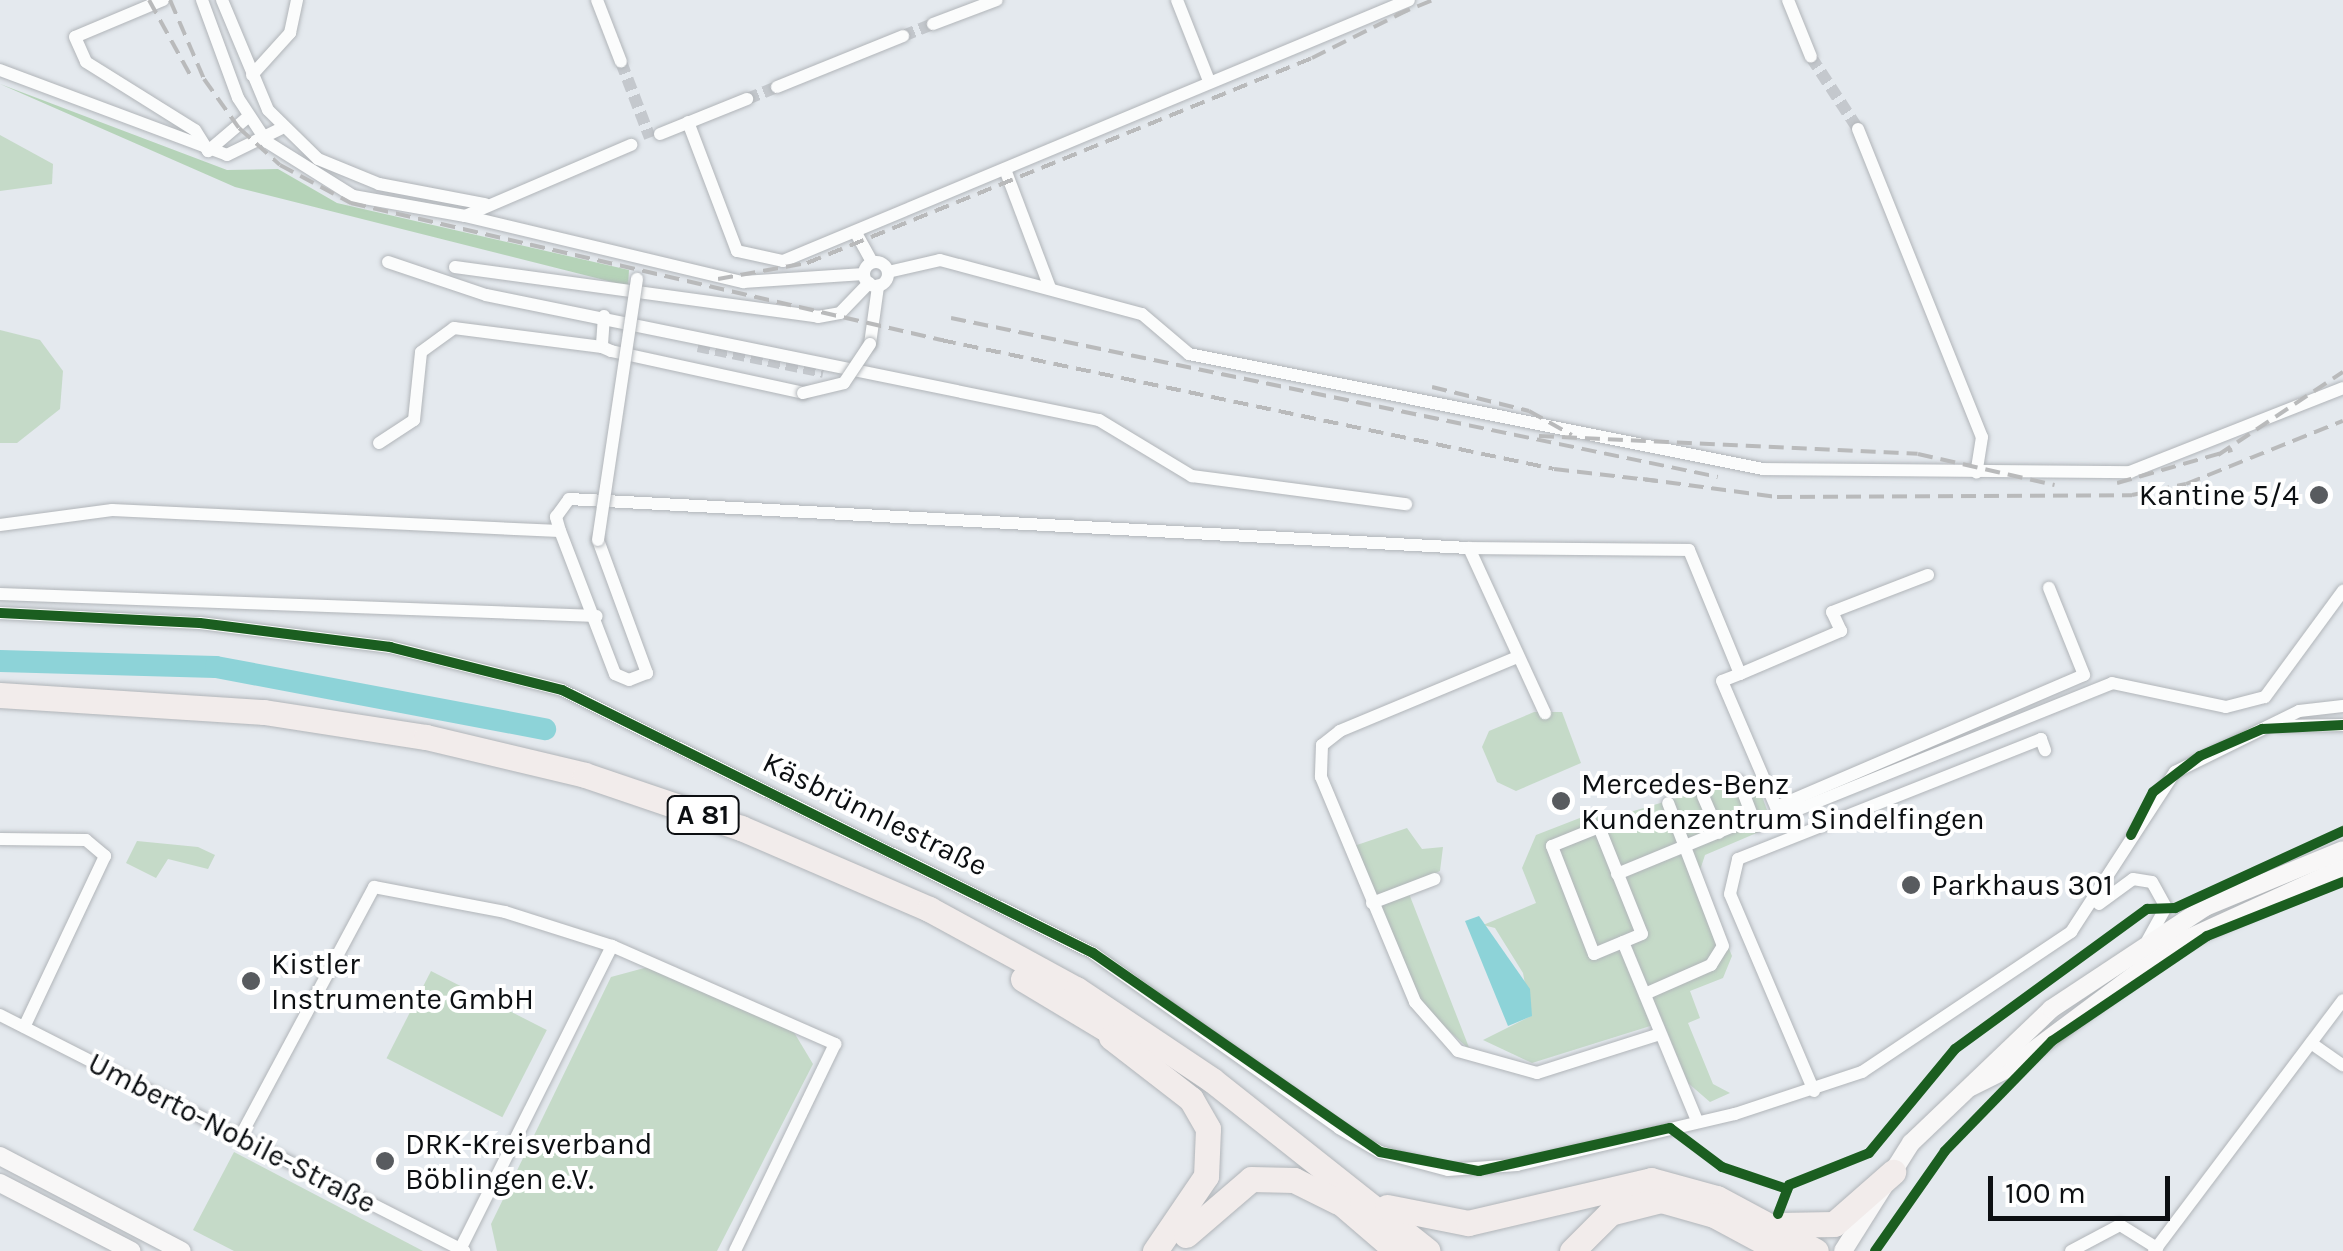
<!DOCTYPE html>
<meta charset="utf-8">
<style>
body{margin:0}
#map{position:relative;width:2343px;height:1251px;overflow:hidden;background:#e4e9ee;font-family:Karla,sans-serif}
div>[style]{position:absolute}
[style*='--x']{left:calc(var(--x)*1px);top:calc(var(--y)*1px);width:calc(var(--w)*1px);rotate:calc(var(--a)*1deg)}
.green>*{inset:0;background:#c5dac8;transform-origin:0 0}
.forest>*{inset:0;background:#b5d3b8}
.water>*{inset:0;background:#8dd3d8}
.river>*{height:22px;margin:-11px;padding:0 11px;transform-origin:11px;border-radius:11px;background:#8dd3d8}
.street-tunnel>*{height:12px;margin-top:-6px;transform-origin:0;background:repeating-linear-gradient(90deg,#c4c8cd 0 12px,transparent 0 18px)}
.roads{filter:drop-shadow(0 0 2px #b1b5b9) drop-shadow(0 0 2px #b1b5b9)}
.street>*{height:12px;margin:-6px;padding:0 6px;transform-origin:6px;border-radius:6px;background:#fbfcfc}
.street>.ring{margin:-6px;padding:0;box-sizing:content-box;background:none;border:12px solid #fbfcfc;border-radius:50%}
.secondary>*{height:18px;margin:-9px;padding:0 9px;transform-origin:9px;border-radius:9px;background:#f8f7f7}
.highway>*{height:25px;margin:-12.5px;padding:0 12.5px;transform-origin:12.5px;border-radius:12.5px;background:#f2eceb}
.rail>*{height:4px;margin-top:-2px;transform-origin:0;background:repeating-linear-gradient(90deg,#b9babb 0 15px,transparent 0 23px)}
.bridges{filter:drop-shadow(0 0 2px #b1b5b9) drop-shadow(0 0 2px #b1b5b9)}
.street-bridge>*{height:12px;margin:-6px;padding:0 6px;transform-origin:6px;border-radius:6px;background:#fbfcfc}
.cycleway>*{height:10px;margin:-5px;padding:0 5px;transform-origin:5px;border-radius:5px;background:#1b5e20}
.dots>*{width:28px;height:28px;translate:-50% -50%;box-sizing:border-box;border:5px solid #fff;border-radius:50%}
span{translate:-50% -50%;white-space:nowrap;text-align:center;line-height:1.15;-webkit-text-stroke:8px #fff;paint-order:stroke}
.shield-label span{padding:2px 8px;background:#fff;border:2px solid;border-radius:8px;-webkit-text-stroke-width:0}
.shield-label{font-size:28px;color:#0c0f12;font-weight:700}
.poi-label{font-size:30px;color:#0c0f12}
.right{translate:-100% -50%;text-align:right}
.left{translate:0 -50%;text-align:left}
.street-label{font-size:30px;color:#0c0f12}
.scale{position:absolute;left:1988px;top:1176px;width:182px;height:45px;box-sizing:border-box;border:5px solid #0c0f12;border-top:0;padding-left:12px;font-size:30px;line-height:35px;white-space:nowrap;color:#0c0f12;-webkit-text-stroke:8px #fff;paint-order:stroke}
</style>
<div id="map">
<div class="green">
<i style="clip-path:polygon(0 135px,53px 164px,52px 184px,0 191px)"></i>
<i style="clip-path:polygon(0 330px,40px 340px,63px 371px,60px 409px,17px 443px,0 443px)"></i>
<i style="clip-path:polygon(1534px 712px,1562px 712px,1581px 763px,1516px 791px,1497px 782px,1482px 747px,1489px 731px)"></i>
<i style="clip-path:polygon(1754px 775px,1773px 826px,1705px 855px,1699px 873px,1732px 956px,1723px 978px,1690px 991px,1700px 1018px,1688px 1023px,1713px 1084px,1730px 1093px,1710px 1102px,1688px 1083px,1663px 1022px,1532px 1063px,1483px 1040px,1531px 1016px,1523px 973px,1495px 928px,1483px 925px,1536px 903px,1522px 868px,1536px 835px,1603px 809px,1607px 819px)"></i>
<i style="clip-path:polygon(1407px 828px,1422px 849px,1443px 847px,1440px 871px,1406px 886px,1470px 1050px,1423px 1007px,1354px 846px)"></i>
<i style="clip-path:polygon(137px 841px,198px 847px,215px 855px,208px 869px,168px 859px,156px 878px,126px 863px)"></i>
<i style="clip-path:polygon(648px 967px,789px 1024px,813px 1064px,717px 1251px,497px 1251px,491px 1224px,611px 977px)"></i>
<i style="left:431px;top:971px;width:130px;height:98px;rotate:27deg"></i>
<i style="clip-path:polygon(234px 1152px,423px 1251px,234px 1251px,193px 1230px)"></i>
</div>
<div class="forest">
<i style="clip-path:polygon(0 84px,227px 170px,278px 169px,337px 203px,629px 270px,628px 286px,235px 187px)"></i>
</div>
<div class="water">
<i style="clip-path:polygon(1479px 916px,1530px 989px,1532px 1016px,1508px 1026px,1465px 921px)"></i>
</div>
<div class="river">
<i style="--x:0;--y:661;--w:216;--a:1.6"></i>
<i style="--x:216;--y:667;--w:335;--a:10.7"></i>
</div>
<div class="street-tunnel">
<i style="--x:903;--y:36;--w:32;--a:-22"></i>
<i style="--x:1811;--y:57;--w:86;--a:56.9"></i>
<i style="--x:621;--y:62;--w:81;--a:69.1"></i>
<i style="--x:747;--y:99;--w:32;--a:-22"></i>
<i style="--x:698;--y:346;--w:128;--a:11.7"></i>
</div>
<div class="roads">
<div class="street">
<i style="--x:163;--y:0;--w:95;--a:157.2"></i>
<i style="--x:75;--y:37;--w:27;--a:66"></i>
<i style="--x:86;--y:62;--w:128;--a:32"></i>
<i style="--x:195;--y:130;--w:25;--a:58"></i>
<i style="--x:208;--y:151;--w:52;--a:-40.4"></i>
<i style="--x:202;--y:0;--w:104;--a:69.8"></i>
<i style="--x:238;--y:98;--w:53;--a:56.6"></i>
<i style="--x:267;--y:142;--w:102;--a:32.1"></i>
<i style="--x:353;--y:196;--w:114;--a:10.1"></i>
<i style="--x:465;--y:216;--w:181;--a:-23.2"></i>
<i style="--x:222;--y:0;--w:119;--a:67.3"></i>
<i style="--x:268;--y:110;--w:70;--a:44.4"></i>
<i style="--x:318;--y:159;--w:66;--a:22.3"></i>
<i style="--x:379;--y:184;--w:108;--a:10.7"></i>
<i style="--x:597;--y:0;--w:66;--a:68.8"></i>
<i style="--x:1177;--y:0;--w:87;--a:68.4"></i>
<i style="--x:1788;--y:0;--w:61;--a:68"></i>
<i style="--x:933;--y:24;--w:68;--a:-20.6"></i>
<i style="--x:0;--y:70;--w:242;--a:20.5"></i>
<i style="--x:227;--y:155;--w:61;--a:-26.1"></i>
<i style="--x:252;--y:75;--w:57;--a:-47.9"></i>
<i style="--x:290;--y:33;--w:34;--a:-78"></i>
<i style="--x:777;--y:87;--w:136;--a:-22"></i>
<i style="--x:688;--y:122;--w:138;--a:69.2"></i>
<i style="--x:737;--y:251;--w:47;--a:12.3"></i>
<i style="--x:783;--y:261;--w:678;--a:-22.63"></i>
<i style="--x:1858;--y:129;--w:332;--a:68.1"></i>
<i style="--x:1982;--y:437;--w:36;--a:99"></i>
<i style="--x:660;--y:134;--w:94;--a:-21.9"></i>
<i style="--x:1006;--y:172;--w:124;--a:69.2"></i>
<i style="--x:465;--y:216;--w:286;--a:13.4"></i>
<i style="--x:743;--y:282;--w:121;--a:-3.8"></i>
<i style="--x:856;--y:233;--w:33;--a:61"></i>
<i class="ring" style="left:864px;top:262px;width:12px;height:12px"></i>
<i style="--x:388;--y:262;--w:103;--a:18.6"></i>
<i style="--x:486;--y:295;--w:626;--a:11.53"></i>
<i style="--x:1099;--y:420;--w:109;--a:31.1"></i>
<i style="--x:1192;--y:476;--w:216;--a:7.5"></i>
<i style="--x:455;--y:267;--w:366;--a:7.8"></i>
<i style="--x:818;--y:317;--w:22;--a:-10"></i>
<i style="--x:840;--y:313;--w:42;--a:-46"></i>
<i style="--x:888;--y:272;--w:53;--a:-13"></i>
<i style="--x:940;--y:260;--w:209;--a:15"></i>
<i style="--x:1142;--y:314;--w:62;--a:40.4"></i>
<i style="--x:1189;--y:354;--w:585;--a:11.33"></i>
<i style="--x:1763;--y:469;--w:367;--a:0.5"></i>
<i style="--x:2130;--y:472;--w:229;--a:-21.5"></i>
<i style="--x:604;--y:316;--w:31;--a:94"></i>
<i style="--x:602;--y:347;--w:10;--a:24"></i>
<i style="--x:611;--y:351;--w:197;--a:12.3"></i>
<i style="--x:870;--y:344;--w:59;--a:-82.1"></i>
<i style="--x:379;--y:443;--w:42;--a:-33.3"></i>
<i style="--x:414;--y:420;--w:68;--a:-84.1"></i>
<i style="--x:421;--y:352;--w:41;--a:-36"></i>
<i style="--x:454;--y:328;--w:149;--a:7.3"></i>
<i style="--x:0;--y:525;--w:113;--a:-7.6"></i>
<i style="--x:112;--y:510;--w:448;--a:2.7"></i>
<i style="--x:598;--y:540;--w:142;--a:69.8"></i>
<i style="--x:647;--y:673;--w:19;--a:159"></i>
<i style="--x:629;--y:680;--w:15;--a:-157"></i>
<i style="--x:615;--y:674;--w:153;--a:-111"></i>
<i style="--x:560;--y:531;--w:15;--a:-106"></i>
<i style="--x:556;--y:517;--w:22;--a:-54"></i>
<i style="--x:569;--y:499;--w:901;--a:3.12"></i>
<i style="--x:1469;--y:548;--w:220;--a:0.5"></i>
<i style="--x:1689;--y:550;--w:134;--a:67.6"></i>
<i style="--x:1740;--y:674;--w:110;--a:-23.1"></i>
<i style="--x:1841;--y:631;--w:21;--a:-115"></i>
<i style="--x:1832;--y:612;--w:103;--a:-21.1"></i>
<i style="--x:1469;--y:548;--w:182;--a:65.3"></i>
<i style="--x:0;--y:594;--w:597;--a:2.11"></i>
<i style="--x:0;--y:613;--w:200;--a:2.9"></i>
<i style="--x:200;--y:623;--w:192;--a:7.2"></i>
<i style="--x:390;--y:647;--w:177;--a:14"></i>
<i style="--x:562;--y:690;--w:593;--a:26.35"></i>
<i style="--x:1093;--y:953;--w:302;--a:35.4"></i>
<i style="--x:1339;--y:1128;--w:48;--a:30.3"></i>
<i style="--x:1380;--y:1152;--w:70;--a:14.8"></i>
<i style="--x:1448;--y:1170;--w:69;--a:-4.1"></i>
<i style="--x:1517;--y:1165;--w:224;--a:-13.2"></i>
<i style="--x:1735;--y:1114;--w:134;--a:-18.3"></i>
<i style="--x:1862;--y:1072;--w:252;--a:-33.8"></i>
<i style="--x:2071;--y:932;--w:191;--a:-57"></i>
<i style="--x:2175;--y:772;--w:138;--a:-26.2"></i>
<i style="--x:2299;--y:711;--w:44;--a:-6.5"></i>
<i style="--x:1515;--y:658;--w:190;--a:157.4"></i>
<i style="--x:1340;--y:731;--w:23;--a:142"></i>
<i style="--x:1322;--y:745;--w:32;--a:92"></i>
<i style="--x:1321;--y:777;--w:244;--a:67.3"></i>
<i style="--x:1415;--y:1002;--w:65;--a:48.7"></i>
<i style="--x:1458;--y:1051;--w:82;--a:15.6"></i>
<i style="--x:1537;--y:1073;--w:129;--a:-17.6"></i>
<i style="--x:1740;--y:674;--w:19;--a:159"></i>
<i style="--x:1722;--y:681;--w:137;--a:66.8"></i>
<i style="--x:1776;--y:807;--w:335;--a:-23.2"></i>
<i style="--x:2084;--y:675;--w:94;--a:-111.9"></i>
<i style="--x:2279;--y:726;--w:64;--a:-0.9"></i>
<i style="--x:1703;--y:796;--w:40;--a:66.6"></i>
<i style="--x:1753;--y:818;--w:9;--a:63"></i>
<i style="--x:1757;--y:826;--w:383;--a:-21.9"></i>
<i style="--x:2112;--y:683;--w:116;--a:11.9"></i>
<i style="--x:2226;--y:707;--w:40;--a:-14.4"></i>
<i style="--x:2265;--y:697;--w:132;--a:-53.7"></i>
<i style="--x:1599;--y:827;--w:115;--a:68.1"></i>
<i style="--x:1642;--y:934;--w:52;--a:157.4"></i>
<i style="--x:1594;--y:954;--w:116;--a:-111.3"></i>
<i style="--x:1552;--y:846;--w:51;--a:-22"></i>
<i style="--x:0;--y:839;--w:86;--a:0.7"></i>
<i style="--x:86;--y:840;--w:25;--a:40"></i>
<i style="--x:105;--y:856;--w:189;--a:115.3"></i>
<i style="--x:1617;--y:874;--w:147;--a:-22.4"></i>
<i style="--x:1753;--y:818;--w:40;--a:-111"></i>
<i style="--x:1372;--y:903;--w:67;--a:-20.9"></i>
<i style="--x:2099;--y:904;--w:42;--a:-36.3"></i>
<i style="--x:2133;--y:879;--w:19;--a:9"></i>
<i style="--x:2152;--y:882;--w:29;--a:61"></i>
<i style="--x:2166;--y:907;--w:38;--a:119"></i>
<i style="--x:1623;--y:942;--w:194;--a:67.5"></i>
<i style="--x:612;--y:946;--w:244;--a:23.7"></i>
<i style="--x:835;--y:1044;--w:230;--a:115.8"></i>
<i style="--x:1645;--y:994;--w:72;--a:-23.7"></i>
<i style="--x:1711;--y:965;--w:22;--a:-58"></i>
<i style="--x:1723;--y:946;--w:153;--a:-111"></i>
<i style="--x:0;--y:1015;--w:521;--a:26.96"></i>
<i style="--x:2311;--y:1043;--w:39;--a:35"></i>
<i style="--x:1814;--y:1091;--w:214;--a:-113.1"></i>
<i style="--x:1730;--y:894;--w:36;--a:-77"></i>
<i style="--x:1738;--y:859;--w:326;--a:-21.6"></i>
<i style="--x:2041;--y:739;--w:12;--a:70"></i>
<i style="--x:239;--y:1139;--w:286;--a:-61.8"></i>
<i style="--x:374;--y:887;--w:133;--a:10.8"></i>
<i style="--x:505;--y:912;--w:112;--a:17.6"></i>
<i style="--x:612;--y:946;--w:341;--a:116.6"></i>
<i style="--x:2071;--y:1251;--w:55;--a:-28"></i>
<i style="--x:2120;--y:1225;--w:44;--a:31.9"></i>
<i style="--x:2154;--y:1251;--w:314;--a:-53"></i>
</div>
<div class="secondary">
<i style="--x:1971;--y:1087;--w:45;--a:-26.6"></i>
<i style="--x:2011;--y:1067;--w:206;--a:-36.7"></i>
<i style="--x:2176;--y:944;--w:183;--a:-24.5"></i>
<i style="--x:0;--y:1156;--w:205;--a:27.6"></i>
<i style="--x:0;--y:1183;--w:148;--a:27.3"></i>
<i style="--x:1843;--y:1251;--w:128;--a:-57.8"></i>
<i style="--x:1911;--y:1143;--w:194;--a:-43.7"></i>
<i style="--x:2051;--y:1009;--w:185;--a:-33.5"></i>
<i style="--x:2205;--y:907;--w:149;--a:-22.4"></i>
</div>
<div class="highway">
<i style="--x:0;--y:695;--w:265;--a:3.7"></i>
<i style="--x:264;--y:712;--w:164;--a:8.8"></i>
<i style="--x:426;--y:737;--w:163;--a:13.4"></i>
<i style="--x:585;--y:775;--w:165;--a:18.8"></i>
<i style="--x:741;--y:828;--w:205;--a:23.3"></i>
<i style="--x:929;--y:909;--w:167;--a:28.6"></i>
<i style="--x:1076;--y:989;--w:164;--a:33.8"></i>
<i style="--x:1212;--y:1080;--w:275;--a:38.4"></i>
<i style="--x:1023;--y:979;--w:120;--a:31"></i>
<i style="--x:1111;--y:1037;--w:101;--a:37.8"></i>
<i style="--x:1191;--y:1099;--w:34;--a:60"></i>
<i style="--x:1208;--y:1129;--w:47;--a:92.4"></i>
<i style="--x:1206;--y:1176;--w:91;--a:124.2"></i>
<i style="--x:1326;--y:1190;--w:94;--a:40.7"></i>
<i style="--x:1387;--y:1207;--w:83;--a:11.2"></i>
<i style="--x:1468;--y:1223;--w:188;--a:-13.2"></i>
<i style="--x:1651;--y:1180;--w:68;--a:15.3"></i>
<i style="--x:1717;--y:1198;--w:112;--a:28.2"></i>
<i style="--x:1778;--y:1225;--w:56;--a:-1"></i>
<i style="--x:1834;--y:1224;--w:79;--a:-41.4"></i>
<i style="--x:1186;--y:1235;--w:86;--a:-40.7"></i>
<i style="--x:1251;--y:1179;--w:43;--a:1.3"></i>
<i style="--x:1294;--y:1180;--w:49;--a:26.6"></i>
<i style="--x:1572;--y:1251;--w:54;--a:-45"></i>
<i style="--x:1610;--y:1213;--w:53;--a:-14.3"></i>
<i style="--x:1661;--y:1200;--w:55;--a:15.8"></i>
<i style="--x:1714;--y:1215;--w:76;--a:28.2"></i>
</div>
</div>
<div class="rail">
<i style="--x:149;--y:0;--w:91;--a:61.2"></i>
<i style="--x:170;--y:0;--w:86;--a:66.7"></i>
<i style="--x:204;--y:79;--w:60;--a:54.5"></i>
<i style="--x:239;--y:128;--w:55;--a:42.1"></i>
<i style="--x:280;--y:165;--w:81;--a:28.2"></i>
<i style="--x:351;--y:203;--w:606;--a:13.07"></i>
<i style="--x:941;--y:340;--w:626;--a:11.88"></i>
<i style="--x:1554;--y:469;--w:104;--a:6.6"></i>
<i style="--x:1396;--y:15;--w:40;--a:-22"></i>
<i style="--x:718;--y:279;--w:90;--a:-10.2"></i>
<i style="--x:807;--y:263;--w:545;--a:-22.09"></i>
<i style="--x:1312;--y:58;--w:110;--a:-26.6"></i>
<i style="--x:951;--y:318;--w:783;--a:11.71"></i>
<i style="--x:1432;--y:387;--w:100;--a:13.9"></i>
<i style="--x:1529;--y:411;--w:49;--a:29.2"></i>
<i style="--x:1539;--y:436;--w:379;--a:2.7"></i>
<i style="--x:1918;--y:454;--w:140;--a:12.8"></i>
<i style="--x:2218;--y:455;--w:150;--a:-33.6"></i>
<i style="--x:1643;--y:479;--w:135;--a:7.7"></i>
<i style="--x:1777;--y:497;--w:355;--a:-0.3"></i>
<i style="--x:2132;--y:495;--w:55;--a:-11.5"></i>
<i style="--x:2186;--y:484;--w:169;--a:-21.9"></i>
<i style="--x:2117;--y:483;--w:120;--a:-16"></i>
</div>
<div class="bridges">
<div class="street-bridge">
<i style="--x:803;--y:393;--w:42;--a:-13.7"></i>
<i style="--x:844;--y:383;--w:47;--a:-56.3"></i>
<i style="--x:598;--y:540;--w:264;--a:-81.5"></i>
</div>
</div>
<div class="cycleway">
<i style="--x:0;--y:613;--w:200;--a:2.9"></i>
<i style="--x:200;--y:623;--w:192;--a:7.2"></i>
<i style="--x:390;--y:647;--w:177;--a:14"></i>
<i style="--x:562;--y:690;--w:593;--a:26.35"></i>
<i style="--x:1093;--y:953;--w:349;--a:34.7"></i>
<i style="--x:1380;--y:1152;--w:101;--a:10.9"></i>
<i style="--x:1479;--y:1171;--w:196;--a:-12.7"></i>
<i style="--x:1670;--y:1128;--w:65;--a:36.9"></i>
<i style="--x:1722;--y:1167;--w:69;--a:18.7"></i>
<i style="--x:2131;--y:835;--w:48;--a:-62.9"></i>
<i style="--x:2153;--y:792;--w:59;--a:-37.5"></i>
<i style="--x:2200;--y:756;--w:68;--a:-23.5"></i>
<i style="--x:2262;--y:729;--w:81;--a:-2.8"></i>
<i style="--x:1778;--y:1214;--w:31;--a:-69"></i>
<i style="--x:1789;--y:1185;--w:86;--a:-21.8"></i>
<i style="--x:1869;--y:1153;--w:135;--a:-50.4"></i>
<i style="--x:1955;--y:1049;--w:238;--a:-36.1"></i>
<i style="--x:2147;--y:909;--w:28;--a:-2"></i>
<i style="--x:2175;--y:908;--w:185;--a:-24.6"></i>
<i style="--x:1875;--y:1251;--w:122;--a:-55"></i>
<i style="--x:1945;--y:1151;--w:153;--a:-45.8"></i>
<i style="--x:2052;--y:1041;--w:187;--a:-34.1"></i>
<i style="--x:2207;--y:936;--w:146;--a:-21.7"></i>
</div>
<div class="dots">
<i style="left:2319px;top:495px;background:#585b5f"></i>
<i style="left:1561px;top:801px;background:#585b5f"></i>
<i style="left:1911px;top:885px;background:#585b5f"></i>
<i style="left:251px;top:981px;background:#585b5f"></i>
<i style="left:385px;top:1161px;background:#585b5f"></i>
</div>
<div class="shield-label">
<span style="left:703px;top:815px">A 81</span>
</div>
<div class="poi-label">
<span class="right" style="left:2299px;top:495px">Kantine 5/4</span>
<span class="left" style="left:1581px;top:801px">Mercedes-Benz<br>Kundenzentrum Sindelfingen</span>
<span class="left" style="left:1931px;top:885px">Parkhaus 301</span>
<span class="left" style="left:271px;top:981px">Kistler<br>Instrumente GmbH</span>
<span class="left" style="left:405px;top:1161px">DRK-Kreisverband<br>Böblingen e.V.</span>
</div>
<div class="street-label">
<span style="left:875px;top:814px;rotate:26deg">Käsbrünnlestraße</span>
<span style="left:232px;top:1133px;rotate:27deg">Umberto-Nobile-Straße</span>
</div>
<div class="scale">100 m</div>
</div>
